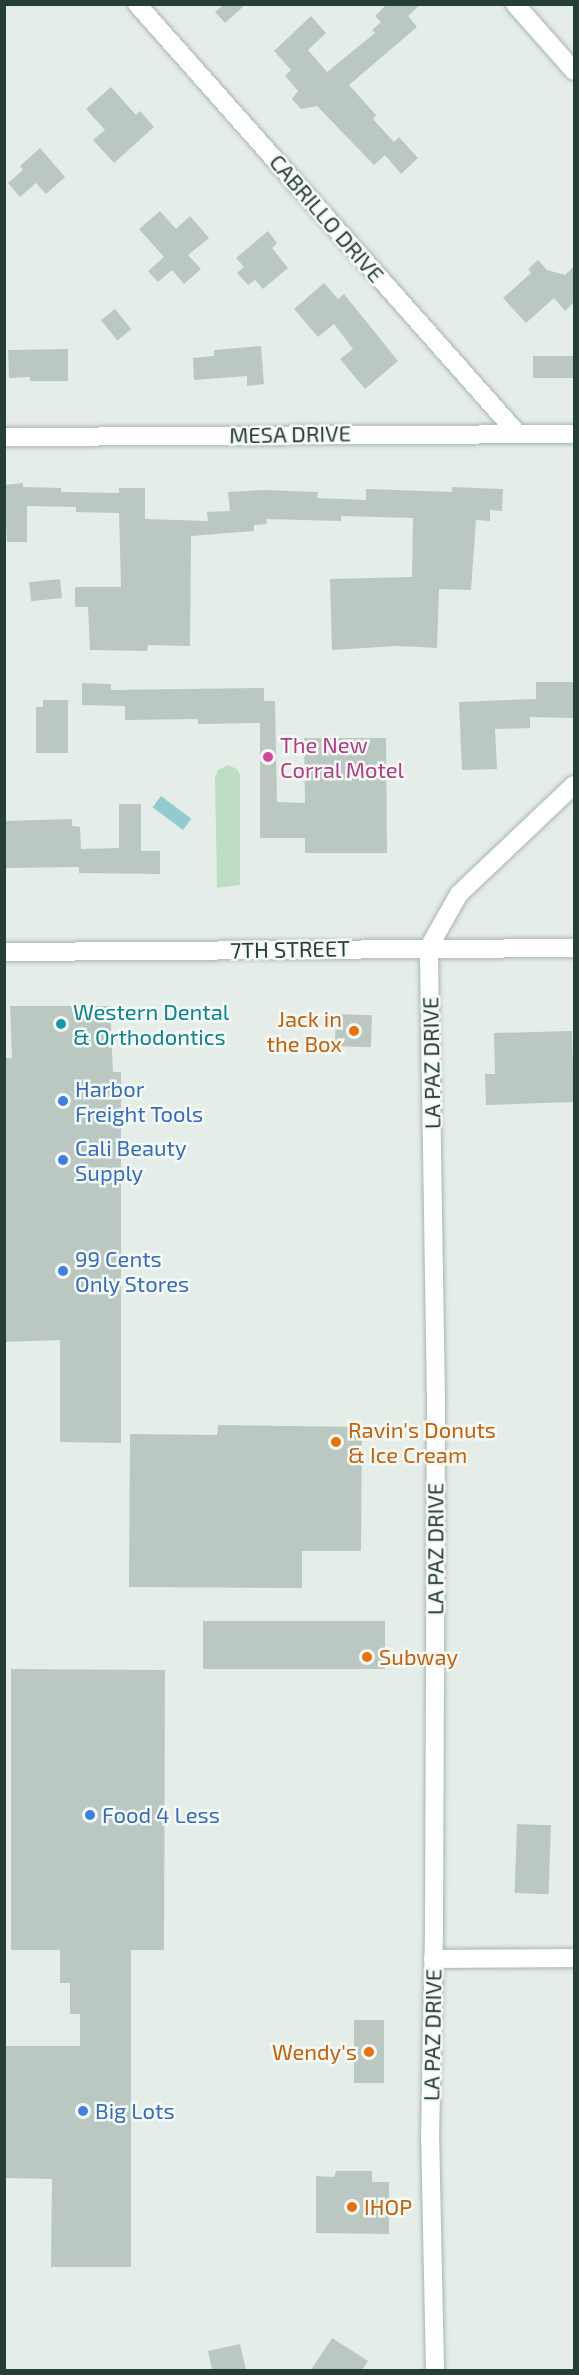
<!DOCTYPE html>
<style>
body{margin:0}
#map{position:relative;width:579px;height:2375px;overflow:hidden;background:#e5ede9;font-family:"Exo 2",sans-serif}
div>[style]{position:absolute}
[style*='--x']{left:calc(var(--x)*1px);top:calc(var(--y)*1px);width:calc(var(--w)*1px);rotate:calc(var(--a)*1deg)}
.green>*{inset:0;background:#bfddc4}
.water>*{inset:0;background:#90cccf;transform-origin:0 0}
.building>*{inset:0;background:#bac8c1;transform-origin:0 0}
.roads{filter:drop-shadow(0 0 2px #a8b5af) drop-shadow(0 0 2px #a8b5af)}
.street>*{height:18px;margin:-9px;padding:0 9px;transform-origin:9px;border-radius:9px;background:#fff}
.secondary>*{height:18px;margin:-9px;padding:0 9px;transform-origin:9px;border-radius:9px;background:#fff}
.dots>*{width:16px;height:16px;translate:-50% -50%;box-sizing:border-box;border:3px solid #f5faf7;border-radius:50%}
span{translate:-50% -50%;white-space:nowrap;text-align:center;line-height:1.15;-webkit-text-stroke:5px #f5faf7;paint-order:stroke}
.street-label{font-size:22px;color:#253f35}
.hotel-label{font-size:22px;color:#b23c85}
.left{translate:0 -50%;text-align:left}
.culture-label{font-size:22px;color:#0d838f}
.food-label{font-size:22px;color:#c56008}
.right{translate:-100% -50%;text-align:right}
.shop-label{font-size:22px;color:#366cbe}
.frame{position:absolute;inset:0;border:6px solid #253f35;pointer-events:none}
</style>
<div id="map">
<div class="green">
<i style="clip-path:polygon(228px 765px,237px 769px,240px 775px,240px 885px,217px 888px,215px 777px,218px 770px)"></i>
</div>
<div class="water">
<i style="left:161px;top:796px;width:38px;height:14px;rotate:37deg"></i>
</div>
<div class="building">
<i style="clip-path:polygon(224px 4px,246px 4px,225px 23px,215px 12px)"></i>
<i style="clip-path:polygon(387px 4px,421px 4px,408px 16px,417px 27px,349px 85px,376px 115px,373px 119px,394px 142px,399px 137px,418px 158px,401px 174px,385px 155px,374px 165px,317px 106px,301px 109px,292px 99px,298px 91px,285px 76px,291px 70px,274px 51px,311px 16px,326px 33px,308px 50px,327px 72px,375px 33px,372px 30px,381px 22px,375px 16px)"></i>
<i style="clip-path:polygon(111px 87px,136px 115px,140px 111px,154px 127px,114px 163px,93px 140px,105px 130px,86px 109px)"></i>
<i style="clip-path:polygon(40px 148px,65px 177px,46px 194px,36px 183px,20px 197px,8px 183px,23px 170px,20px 166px)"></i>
<i style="clip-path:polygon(160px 211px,176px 229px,190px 216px,209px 238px,188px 255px,201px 269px,184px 284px,172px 270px,158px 282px,148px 271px,164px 257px,139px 229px)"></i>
<i style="clip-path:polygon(268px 231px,277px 243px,272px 248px,288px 268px,263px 289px,255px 280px,248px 285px,237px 273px,244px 267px,236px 258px)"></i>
<i style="clip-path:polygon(538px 260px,547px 270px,565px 275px,574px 266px,574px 302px,565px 311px,554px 298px,526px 323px,503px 298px,531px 273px,528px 269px)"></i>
<i style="clip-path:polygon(324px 283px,338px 299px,344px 294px,398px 361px,365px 389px,340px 359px,353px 349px,334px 324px,318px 337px,294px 309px)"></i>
<i style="left:115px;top:309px;width:26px;height:18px;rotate:51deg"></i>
<i style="clip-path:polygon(261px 346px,264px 384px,247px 386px,247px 376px,194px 380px,193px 358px,214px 356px,214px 350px)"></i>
<i style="clip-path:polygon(68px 349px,68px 381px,30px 381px,30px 377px,9px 378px,8px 350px)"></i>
<i style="left:574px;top:356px;width:22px;height:41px;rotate:90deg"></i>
<i style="clip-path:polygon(23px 483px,23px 487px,61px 488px,61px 492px,119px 493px,119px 488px,145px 488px,145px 519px,208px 521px,207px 512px,230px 511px,228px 492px,264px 490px,318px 492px,317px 498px,366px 500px,366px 489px,452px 492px,452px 487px,503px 489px,502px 511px,490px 510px,490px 521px,476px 520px,471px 590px,439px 589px,437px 648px,398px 646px,332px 650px,330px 579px,412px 577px,413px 518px,341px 516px,341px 521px,266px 519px,267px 524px,254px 525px,254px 531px,191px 536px,190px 646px,148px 645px,147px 651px,90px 650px,88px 607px,75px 607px,75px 587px,121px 587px,119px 513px,76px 512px,76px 507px,27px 506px,27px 542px,7px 542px,4px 485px)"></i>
<i style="left:60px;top:579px;width:19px;height:31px;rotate:84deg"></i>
<i style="clip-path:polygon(536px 682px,574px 682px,574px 718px,530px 717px,530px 728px,495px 729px,497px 769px,462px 770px,459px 702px,536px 699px)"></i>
<i style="clip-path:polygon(82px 683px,111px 684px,111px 690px,264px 688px,264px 701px,275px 701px,277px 802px,305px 803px,304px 738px,386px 738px,387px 853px,305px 853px,305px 838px,260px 838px,260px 723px,198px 724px,198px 719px,125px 720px,125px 706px,82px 705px)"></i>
<i style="clip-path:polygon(43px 700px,68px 700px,68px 753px,36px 753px,36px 707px,43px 707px)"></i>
<i style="clip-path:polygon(119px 804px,141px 804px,141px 851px,160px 851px,160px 874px,79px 873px,79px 867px,4px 868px,4px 821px,72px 819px,72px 826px,80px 827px,81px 849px,119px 848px)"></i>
<i style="clip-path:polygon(10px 1006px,110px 1006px,113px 1072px,121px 1072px,121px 1443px,60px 1442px,60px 1340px,4px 1342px,4px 1058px,12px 1058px)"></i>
<i style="left:336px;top:1014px;width:36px;height:32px;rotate:2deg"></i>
<i style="clip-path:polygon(572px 1031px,574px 1102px,486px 1105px,485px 1074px,495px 1074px,494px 1033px)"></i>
<i style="clip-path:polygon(218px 1425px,362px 1427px,361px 1551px,302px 1551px,302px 1588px,129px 1587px,130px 1434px,217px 1435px)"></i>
<i style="left:203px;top:1621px;width:182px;height:48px"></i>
<i style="clip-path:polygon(11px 1669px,165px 1670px,164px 1950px,131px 1950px,131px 2267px,51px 2267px,52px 2179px,4px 2178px,4px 2046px,80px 2046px,80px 2014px,70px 2014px,70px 1983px,60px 1983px,60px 1950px,11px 1950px)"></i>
<i style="left:517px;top:1824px;width:34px;height:69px;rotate:2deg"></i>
<i style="left:354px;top:2020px;width:30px;height:63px"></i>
<i style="clip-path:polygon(336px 2171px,372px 2171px,372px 2182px,389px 2182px,389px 2234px,316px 2233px,316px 2176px,334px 2177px)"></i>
<i style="clip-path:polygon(332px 2338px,368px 2361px,362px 2370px,311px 2370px)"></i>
<i style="clip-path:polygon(240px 2344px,246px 2370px,212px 2370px,208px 2351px)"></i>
</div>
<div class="roads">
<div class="street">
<i style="--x:137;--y:4;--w:572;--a:48.47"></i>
<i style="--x:4;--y:437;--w:570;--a:-0.3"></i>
</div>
<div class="secondary">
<i style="--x:515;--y:4;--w:89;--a:48.6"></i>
<i style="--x:4;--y:952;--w:570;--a:-0.4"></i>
<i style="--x:433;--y:1959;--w:141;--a:-0.4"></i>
<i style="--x:435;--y:2370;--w:230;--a:-91.2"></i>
<i style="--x:430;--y:2140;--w:214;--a:-88.9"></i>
<i style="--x:434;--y:1926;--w:524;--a:-89.78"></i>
<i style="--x:436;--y:1402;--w:455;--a:-90.9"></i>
<i style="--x:429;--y:947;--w:61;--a:-60.5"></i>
<i style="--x:459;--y:894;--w:158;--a:-43.5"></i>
</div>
</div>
<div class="dots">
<i style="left:268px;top:757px;background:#d1479c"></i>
<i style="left:61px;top:1024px;background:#0f9aa8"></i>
<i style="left:354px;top:1031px;background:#e8710a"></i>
<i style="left:63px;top:1101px;background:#3f7fe0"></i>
<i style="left:63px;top:1160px;background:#3f7fe0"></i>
<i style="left:63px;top:1271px;background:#3f7fe0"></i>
<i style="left:336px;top:1442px;background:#e8710a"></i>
<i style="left:367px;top:1657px;background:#e8710a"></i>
<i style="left:90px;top:1815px;background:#3f7fe0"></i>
<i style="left:369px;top:2052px;background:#e8710a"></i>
<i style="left:83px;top:2111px;background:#3f7fe0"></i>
<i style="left:352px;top:2207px;background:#e8710a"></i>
</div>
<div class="street-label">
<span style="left:327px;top:218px;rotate:49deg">CABRILLO DRIVE</span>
<span style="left:290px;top:434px;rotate:-1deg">MESA DRIVE</span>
<span style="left:290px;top:949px;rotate:-1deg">7TH STREET</span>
<span style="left:431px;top:1063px;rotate:-91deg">LA PAZ DRIVE</span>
<span style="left:435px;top:1549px;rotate:-90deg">LA PAZ DRIVE</span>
<span style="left:432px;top:2035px;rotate:-89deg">LA PAZ DRIVE</span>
</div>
<div class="hotel-label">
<span class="left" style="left:280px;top:757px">The New<br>Corral Motel</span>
</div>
<div class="culture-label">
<span class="left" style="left:73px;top:1024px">Western Dental<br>&amp; Orthodontics</span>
</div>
<div class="food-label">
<span class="right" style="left:342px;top:1031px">Jack in<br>the Box</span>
<span class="left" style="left:348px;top:1442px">Ravin's Donuts<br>&amp; Ice Cream</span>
<span class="left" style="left:379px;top:1657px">Subway</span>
<span class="right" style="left:357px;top:2052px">Wendy's</span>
<span class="left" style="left:364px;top:2207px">IHOP</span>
</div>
<div class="shop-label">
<span class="left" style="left:75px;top:1101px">Harbor<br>Freight Tools</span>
<span class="left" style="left:75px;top:1160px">Cali Beauty<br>Supply</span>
<span class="left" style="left:75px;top:1271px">99 Cents<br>Only Stores</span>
<span class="left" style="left:102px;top:1815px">Food 4 Less</span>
<span class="left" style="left:95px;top:2111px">Big Lots</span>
</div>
<div class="frame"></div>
</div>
